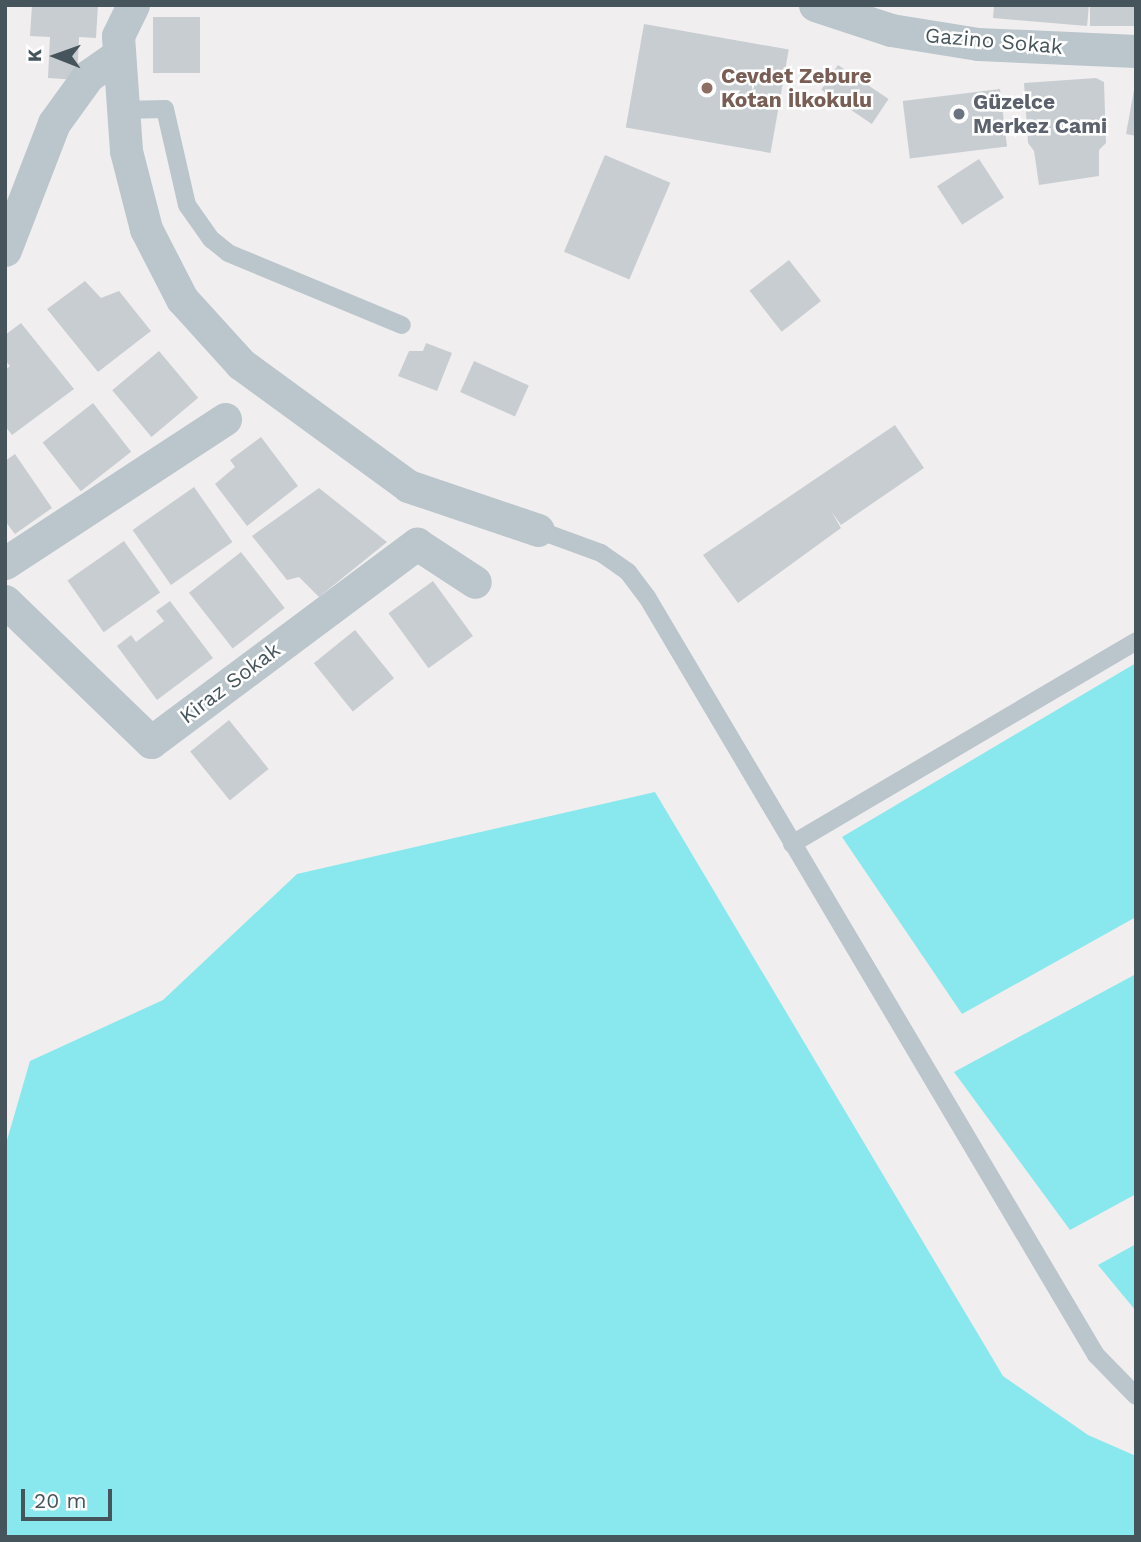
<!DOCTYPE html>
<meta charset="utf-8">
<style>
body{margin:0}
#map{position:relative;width:1141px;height:1542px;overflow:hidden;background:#f1eeef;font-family:"Work Sans",sans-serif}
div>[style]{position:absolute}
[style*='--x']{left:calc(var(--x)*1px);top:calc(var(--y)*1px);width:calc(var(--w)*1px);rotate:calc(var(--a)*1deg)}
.water>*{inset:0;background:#89e8ed}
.building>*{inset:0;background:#c8cdd1;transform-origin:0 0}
.lane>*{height:18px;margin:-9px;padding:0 9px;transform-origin:9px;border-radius:9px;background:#bac6cc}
.street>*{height:33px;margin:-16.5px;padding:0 16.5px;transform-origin:16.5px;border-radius:16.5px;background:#bac6cc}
.dots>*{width:19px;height:19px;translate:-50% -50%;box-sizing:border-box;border:4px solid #fff;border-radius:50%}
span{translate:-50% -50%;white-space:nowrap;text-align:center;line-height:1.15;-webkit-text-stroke:5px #fff;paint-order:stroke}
.street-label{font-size:21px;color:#46555c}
.education-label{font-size:21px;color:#785e54;font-weight:700}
.left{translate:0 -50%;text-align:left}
.worship-label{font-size:21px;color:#5b616d;font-weight:700}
.frame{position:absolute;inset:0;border:7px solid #46555c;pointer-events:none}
.north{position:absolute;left:21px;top:21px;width:70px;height:70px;-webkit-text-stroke:5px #fff;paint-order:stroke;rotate:271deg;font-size:19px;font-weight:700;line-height:28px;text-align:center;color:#46555c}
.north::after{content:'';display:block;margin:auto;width:24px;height:32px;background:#46555c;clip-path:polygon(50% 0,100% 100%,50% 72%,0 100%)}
.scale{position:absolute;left:21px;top:1489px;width:91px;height:32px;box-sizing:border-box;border:4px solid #46555c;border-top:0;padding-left:9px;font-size:21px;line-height:24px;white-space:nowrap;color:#46555c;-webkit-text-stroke:5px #fff;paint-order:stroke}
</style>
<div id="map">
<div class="water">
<i style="clip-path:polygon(1136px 663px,1136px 917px,962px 1014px,842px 837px)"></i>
<i style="clip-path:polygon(655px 792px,1003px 1376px,1088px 1435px,1136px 1456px,1136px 1537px,5px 1537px,5px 1147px,30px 1061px,163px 1000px,297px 874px)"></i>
<i style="clip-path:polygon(1136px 974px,1136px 1194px,1070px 1230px,954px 1072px)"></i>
<i style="clip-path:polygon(1136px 1244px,1136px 1311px,1098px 1265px)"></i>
</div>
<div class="building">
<i style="clip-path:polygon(32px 5px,98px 5px,96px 38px,79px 37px,77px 80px,48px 78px,50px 37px,30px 36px)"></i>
<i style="clip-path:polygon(994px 5px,1089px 5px,1087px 26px,993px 18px)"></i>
<i style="left:1090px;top:5px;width:46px;height:21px"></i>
<i style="left:153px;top:17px;width:47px;height:56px"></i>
<i style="left:644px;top:24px;width:147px;height:105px;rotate:10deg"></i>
<i style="left:838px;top:65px;width:61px;height:30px;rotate:34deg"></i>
<i style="clip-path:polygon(1096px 78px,1104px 82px,1106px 143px,1099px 150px,1099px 176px,1039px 185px,1034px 151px,1028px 143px,1024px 83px)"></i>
<i style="left:1000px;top:89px;width:58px;height:98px;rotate:83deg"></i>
<i style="clip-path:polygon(1134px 90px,1136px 90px,1136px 136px,1126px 134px)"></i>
<i style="left:605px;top:155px;width:71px;height:105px;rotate:23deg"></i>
<i style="left:979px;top:159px;width:46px;height:50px;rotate:57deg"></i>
<i style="left:789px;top:260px;width:52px;height:50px;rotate:52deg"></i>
<i style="clip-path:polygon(85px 281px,101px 298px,119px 291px,151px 331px,98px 372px,47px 309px)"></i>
<i style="clip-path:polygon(21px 323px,74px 389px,12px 435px,5px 426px,5px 370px,10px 366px,5px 360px,5px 335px)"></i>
<i style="clip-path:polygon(426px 343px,452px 353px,437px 391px,398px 376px,409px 351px,423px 351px)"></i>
<i style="left:159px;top:351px;width:61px;height:61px;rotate:50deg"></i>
<i style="left:474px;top:361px;width:60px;height:34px;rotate:24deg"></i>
<i style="left:93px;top:403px;width:62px;height:64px;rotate:52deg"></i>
<i style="clip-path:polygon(895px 425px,924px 468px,841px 525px,831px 511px,841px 528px,738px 603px,703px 555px)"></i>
<i style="clip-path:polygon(261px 437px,298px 486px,247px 526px,215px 484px,235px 467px,230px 460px)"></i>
<i style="clip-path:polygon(15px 454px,52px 508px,15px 534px,5px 521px,5px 461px)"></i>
<i style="left:194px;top:487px;width:67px;height:75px;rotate:55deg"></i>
<i style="clip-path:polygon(319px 488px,387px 542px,319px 597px,299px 577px,287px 580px,252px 536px)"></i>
<i style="left:124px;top:541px;width:63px;height:69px;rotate:55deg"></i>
<i style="left:241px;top:552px;width:71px;height:66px;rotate:52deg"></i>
<i style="left:433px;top:581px;width:68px;height:55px;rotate:54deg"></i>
<i style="clip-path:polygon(170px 601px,213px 658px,157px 700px,117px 646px,131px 635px,136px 642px,164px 621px,156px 611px)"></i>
<i style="left:355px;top:630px;width:62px;height:53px;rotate:51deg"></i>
<i style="left:229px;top:720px;width:63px;height:50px;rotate:51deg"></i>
</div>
<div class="lane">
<i style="--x:123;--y:110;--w:42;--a:-1.4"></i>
<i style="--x:165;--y:109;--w:98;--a:77.1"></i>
<i style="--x:187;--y:205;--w:42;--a:54.8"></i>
<i style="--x:211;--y:239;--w:22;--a:39"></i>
<i style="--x:228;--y:253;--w:188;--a:22.5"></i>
<i style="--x:538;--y:530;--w:67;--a:20.1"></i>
<i style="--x:601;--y:553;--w:33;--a:35"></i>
<i style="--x:628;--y:572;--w:31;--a:53"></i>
<i style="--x:647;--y:597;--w:881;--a:59.36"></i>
<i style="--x:1096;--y:1355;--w:57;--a:45.7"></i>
<i style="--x:792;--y:844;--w:399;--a:-30.5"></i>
</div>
<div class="street">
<i style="--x:133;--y:5;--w:34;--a:116"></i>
<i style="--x:118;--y:36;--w:115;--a:86"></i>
<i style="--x:126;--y:151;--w:81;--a:75.6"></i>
<i style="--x:146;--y:229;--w:79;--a:62.8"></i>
<i style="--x:182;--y:299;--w:88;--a:47.8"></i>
<i style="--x:241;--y:364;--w:207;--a:36.1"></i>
<i style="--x:408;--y:486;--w:137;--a:18.7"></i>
<i style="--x:815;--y:5;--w:80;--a:18.2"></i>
<i style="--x:891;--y:30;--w:88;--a:9.1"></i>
<i style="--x:978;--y:44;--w:158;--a:2.5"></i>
<i style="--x:5;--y:250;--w:136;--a:-68.9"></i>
<i style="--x:54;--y:123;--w:58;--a:-54.1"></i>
<i style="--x:88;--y:76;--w:38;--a:-35"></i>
<i style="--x:5;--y:563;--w:263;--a:-33.2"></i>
<i style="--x:5;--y:601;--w:203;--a:44"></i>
<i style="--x:151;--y:742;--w:332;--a:-36.7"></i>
<i style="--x:417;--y:544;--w:69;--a:33.2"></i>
</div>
<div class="dots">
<i style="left:707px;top:88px;background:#8d6e63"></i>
<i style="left:959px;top:114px;background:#6b7280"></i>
</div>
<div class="street-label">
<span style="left:994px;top:41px;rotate:5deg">Gazino Sokak</span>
<span style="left:230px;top:683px;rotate:-37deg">Kiraz Sokak</span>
</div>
<div class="education-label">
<span class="left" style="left:721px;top:88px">Cevdet Zebure<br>Kotan İlkokulu</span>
</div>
<div class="worship-label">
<span class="left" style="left:973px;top:114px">Güzelce<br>Merkez Cami</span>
</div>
<div class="frame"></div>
<div class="north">K</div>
<div class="scale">20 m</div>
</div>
